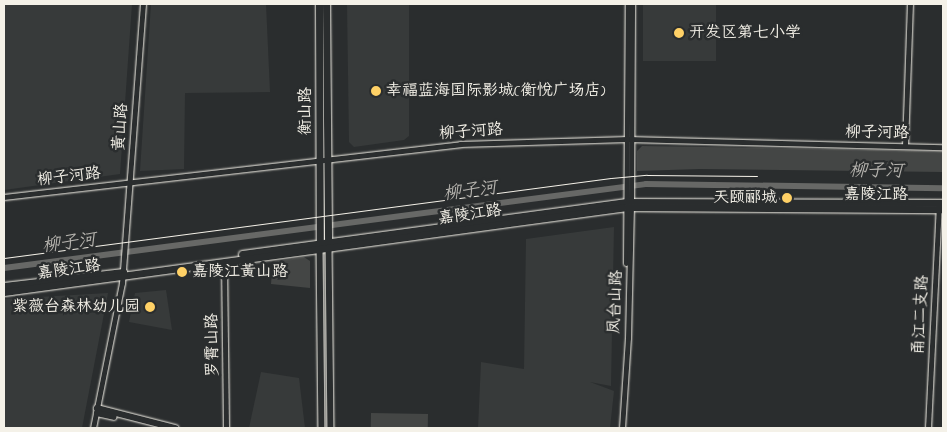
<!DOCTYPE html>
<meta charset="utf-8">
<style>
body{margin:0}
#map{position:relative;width:947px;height:432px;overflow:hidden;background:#2a2d2e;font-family:"Indie Flower","LXGW WenKai TC",sans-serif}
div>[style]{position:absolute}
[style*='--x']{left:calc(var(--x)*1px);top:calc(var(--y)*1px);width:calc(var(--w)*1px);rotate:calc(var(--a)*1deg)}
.built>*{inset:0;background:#373a3a;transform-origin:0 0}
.green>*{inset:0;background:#444645;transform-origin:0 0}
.river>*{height:6px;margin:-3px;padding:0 3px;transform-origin:3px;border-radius:3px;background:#676866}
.roads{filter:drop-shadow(0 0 1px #f4f1e8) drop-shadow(0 0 1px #f4f1e8)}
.tertiary>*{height:5px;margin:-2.5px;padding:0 2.5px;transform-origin:2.5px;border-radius:2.5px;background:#2a2d2e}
.secondary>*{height:5.5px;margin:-2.75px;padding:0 2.75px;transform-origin:2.75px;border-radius:2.75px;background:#2a2d2e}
.primary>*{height:7px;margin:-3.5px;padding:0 3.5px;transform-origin:3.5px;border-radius:3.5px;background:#2a2d2e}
.rail>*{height:1px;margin:-0.5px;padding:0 0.5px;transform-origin:0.5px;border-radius:0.5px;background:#f4f1e8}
.dots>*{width:14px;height:14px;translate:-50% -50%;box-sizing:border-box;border:2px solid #2a2d2e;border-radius:50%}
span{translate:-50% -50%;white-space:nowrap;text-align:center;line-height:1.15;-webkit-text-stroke:5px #2a2d2e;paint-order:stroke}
.poi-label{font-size:16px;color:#f4f1e8}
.left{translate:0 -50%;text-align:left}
.right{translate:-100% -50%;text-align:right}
.street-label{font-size:16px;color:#f4f1e8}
.water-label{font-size:18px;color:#b5b3ae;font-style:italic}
.frame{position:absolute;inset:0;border:5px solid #f4f1e8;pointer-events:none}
</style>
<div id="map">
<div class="built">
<i style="clip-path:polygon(4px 4px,132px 4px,120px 174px,4px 190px)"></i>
<i style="clip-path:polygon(151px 4px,266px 4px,270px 92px,185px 93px,184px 169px,140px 171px)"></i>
<i style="clip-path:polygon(347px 4px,409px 4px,409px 136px,404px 140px,354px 147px,349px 142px)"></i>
<i style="left:643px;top:4px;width:73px;height:57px"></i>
<i style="clip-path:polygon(614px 227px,611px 386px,590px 382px,614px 391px,610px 428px,478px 428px,481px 362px,524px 369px,526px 239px)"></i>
<i style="clip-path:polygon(166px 290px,172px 330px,129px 322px,135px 293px)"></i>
<i style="clip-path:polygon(108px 293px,82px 428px,4px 428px,4px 299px)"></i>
<i style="clip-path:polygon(261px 372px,299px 378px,305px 428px,249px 428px)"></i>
</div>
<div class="green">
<i style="clip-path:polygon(642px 146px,943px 151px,943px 172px,700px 169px,637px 171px,637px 151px)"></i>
<i style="clip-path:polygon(304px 257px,310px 261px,310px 288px,271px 284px,273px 262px)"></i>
<i style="left:371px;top:413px;width:57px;height:15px;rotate:1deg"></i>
</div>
<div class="river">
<i style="--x:4;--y:268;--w:647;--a:-7.45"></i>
<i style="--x:646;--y:184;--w:297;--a:0.8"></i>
</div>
<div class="roads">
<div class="tertiary">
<i style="--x:905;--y:146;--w:142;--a:-88"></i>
<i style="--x:4;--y:197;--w:459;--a:-6.6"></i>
<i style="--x:460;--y:144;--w:168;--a:-1.7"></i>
<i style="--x:628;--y:139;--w:315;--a:1.5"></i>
<i style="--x:224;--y:262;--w:166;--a:89.3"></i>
<i style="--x:626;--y:263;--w:259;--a:-89.6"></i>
<i style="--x:93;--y:428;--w:148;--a:-78.7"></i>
<i style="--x:122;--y:283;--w:280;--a:-85.7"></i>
<i style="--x:622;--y:428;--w:90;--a:-86.2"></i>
<i style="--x:628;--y:338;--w:136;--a:-88.7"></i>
<i style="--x:631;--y:202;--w:198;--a:-89.7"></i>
<i style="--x:928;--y:428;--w:221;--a:-87.2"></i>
</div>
<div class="secondary">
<i style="--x:320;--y:245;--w:183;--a:89.4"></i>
<i style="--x:329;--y:245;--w:183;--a:89.4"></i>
<i style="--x:97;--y:408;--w:81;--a:14.4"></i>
<i style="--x:97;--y:413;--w:17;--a:13"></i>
</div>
<div class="primary">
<i style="--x:319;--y:4;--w:239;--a:89.8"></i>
<i style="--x:326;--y:4;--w:237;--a:89.5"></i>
<i style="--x:242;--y:254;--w:388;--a:-7.7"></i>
<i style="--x:627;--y:202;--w:316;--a:0.2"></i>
<i style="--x:4;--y:286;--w:120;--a:-6.7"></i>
<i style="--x:4;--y:292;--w:629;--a:-7.77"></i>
<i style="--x:627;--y:207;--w:316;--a:0.4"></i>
</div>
</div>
<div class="rail">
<i style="--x:4;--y:258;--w:612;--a:-7.51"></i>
<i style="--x:611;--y:178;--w:36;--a:-5"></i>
<i style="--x:647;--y:175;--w:110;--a:0.5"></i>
</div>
<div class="dots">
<i style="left:679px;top:33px;background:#ffd166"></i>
<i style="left:376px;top:91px;background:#ffd166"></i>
<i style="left:787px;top:198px;background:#ffd166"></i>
<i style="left:182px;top:272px;background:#ffd166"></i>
<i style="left:150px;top:307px;background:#ffd166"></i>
</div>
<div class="poi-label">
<span class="left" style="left:689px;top:33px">开发区第七小学</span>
<span class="left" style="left:386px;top:91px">幸福蓝海国际影城(衡悦广场店)</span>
<span class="right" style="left:777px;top:198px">天颐郦城</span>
<span class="left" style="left:192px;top:272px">嘉陵江黄山路</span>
<span class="right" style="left:140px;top:307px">紫薇台森林幼儿园</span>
</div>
<div class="street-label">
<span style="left:306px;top:111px;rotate:-90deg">衡山路</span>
<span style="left:121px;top:127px;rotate:-86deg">黄山路</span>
<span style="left:471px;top:132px;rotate:-4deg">柳子河路</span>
<span style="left:877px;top:133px;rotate:1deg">柳子河路</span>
<span style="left:69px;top:177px;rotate:-6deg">柳子河路</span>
<span style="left:876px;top:195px">嘉陵江路</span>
<span style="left:470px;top:215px;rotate:-8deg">嘉陵江路</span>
<span style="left:69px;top:270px;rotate:-8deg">嘉陵江路</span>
<span style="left:616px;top:302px;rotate:-88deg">凤台山路</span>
<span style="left:921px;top:315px;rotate:-87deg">甬江二支路</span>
<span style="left:213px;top:345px;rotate:-91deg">罗霄山路</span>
</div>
<div class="water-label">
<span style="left:876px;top:172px;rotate:1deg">柳子河</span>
<span style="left:470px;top:192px;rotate:-7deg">柳子河</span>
<span style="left:69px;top:244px;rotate:-7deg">柳子河</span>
</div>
<div class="frame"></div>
</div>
